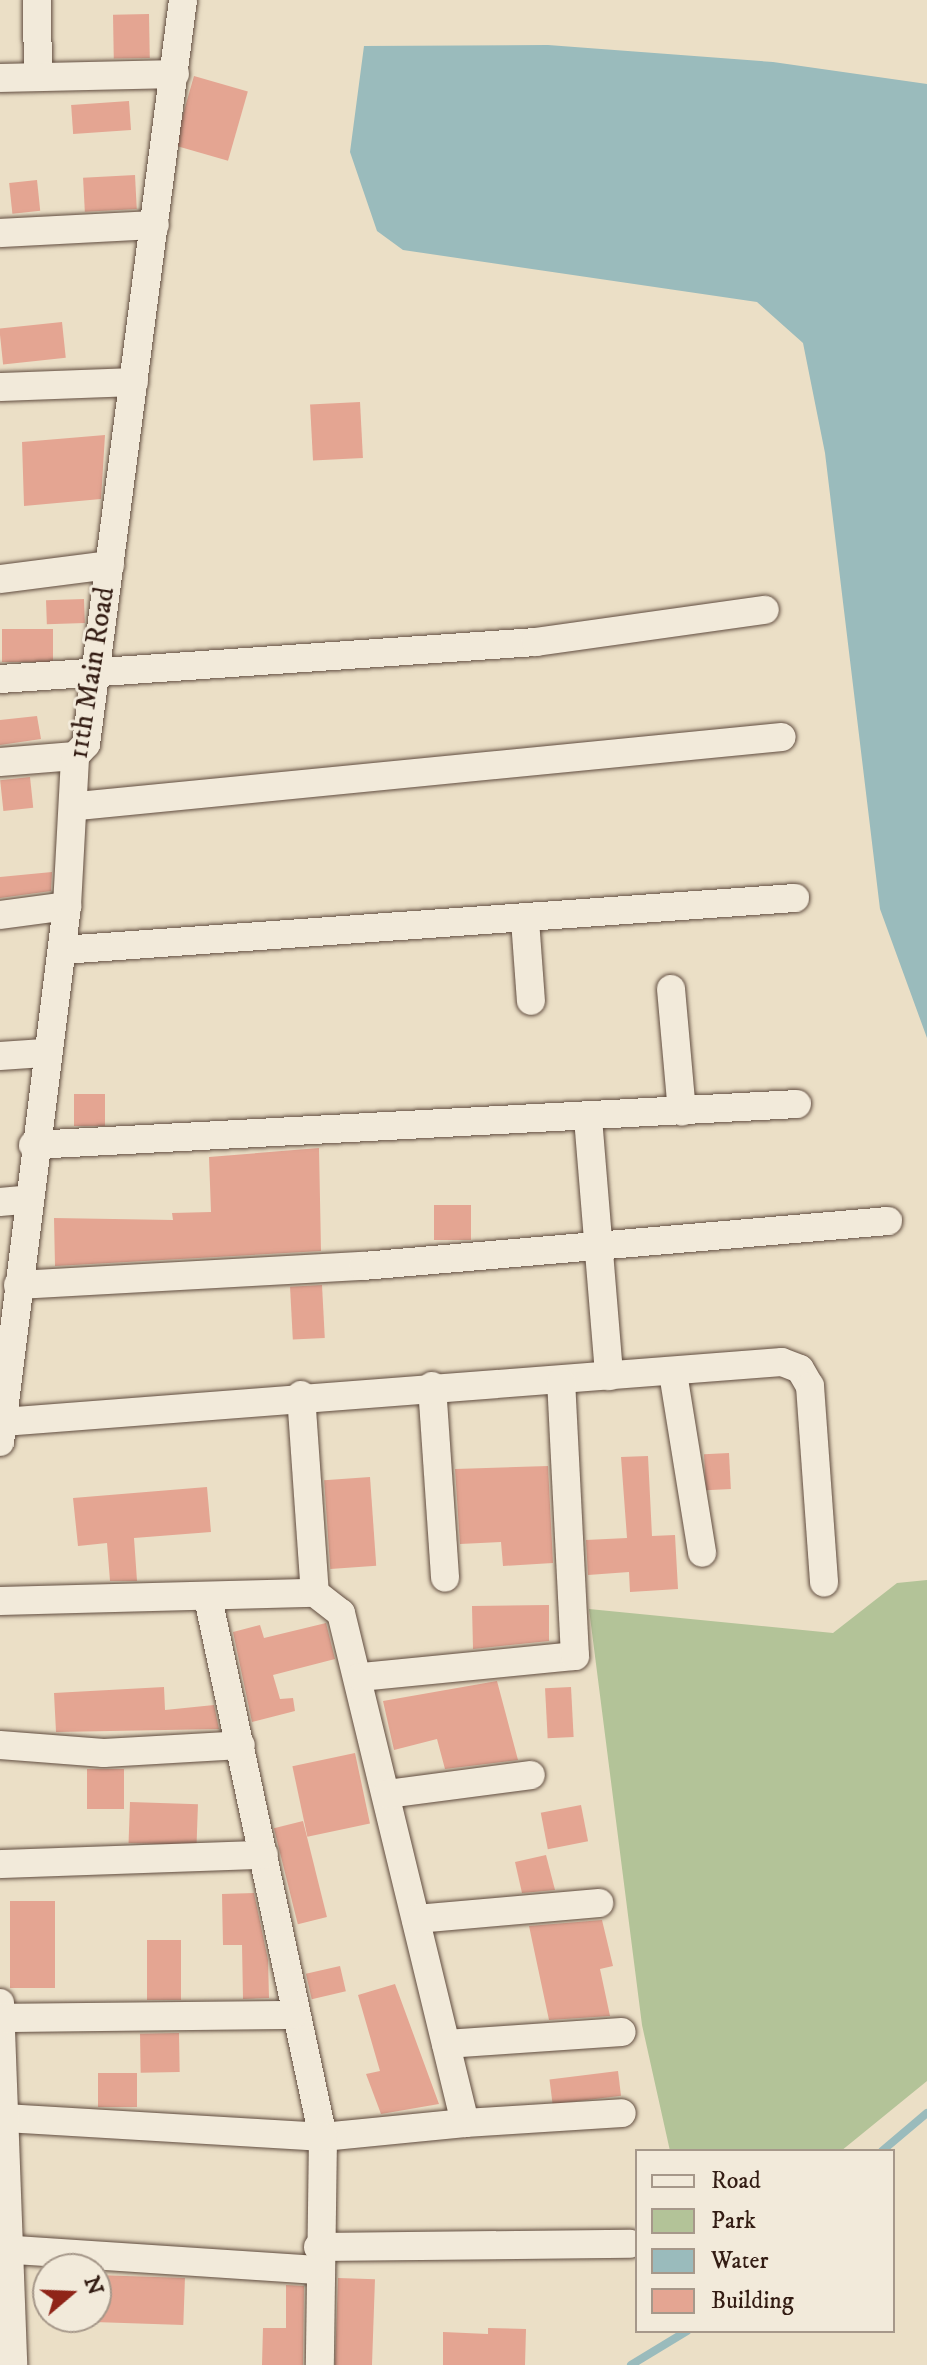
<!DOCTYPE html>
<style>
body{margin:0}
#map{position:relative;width:927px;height:2365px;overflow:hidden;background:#ebdfc6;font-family:"IM FELL DW Pica",serif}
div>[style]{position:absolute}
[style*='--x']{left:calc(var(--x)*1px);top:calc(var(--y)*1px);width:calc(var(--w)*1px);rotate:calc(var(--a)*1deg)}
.green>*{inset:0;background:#b3c398}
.water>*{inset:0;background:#9abbbc}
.stream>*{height:8px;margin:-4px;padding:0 4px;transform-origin:4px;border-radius:4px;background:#9abbbc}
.building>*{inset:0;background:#e4a592;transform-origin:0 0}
.roads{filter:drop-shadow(0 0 2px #614d40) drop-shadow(0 0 2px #614d40)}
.minor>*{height:28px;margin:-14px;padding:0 14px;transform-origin:14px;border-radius:14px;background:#f2eada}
span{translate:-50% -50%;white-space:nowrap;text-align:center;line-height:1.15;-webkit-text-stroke:6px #f2eada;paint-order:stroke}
.street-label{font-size:28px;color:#331c13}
.legend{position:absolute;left:635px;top:2149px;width:260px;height:184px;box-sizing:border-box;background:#f2eada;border:2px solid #a6988a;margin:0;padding:10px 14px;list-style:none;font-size:24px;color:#331c13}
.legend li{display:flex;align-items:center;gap:16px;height:40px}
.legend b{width:40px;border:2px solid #a6988a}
.north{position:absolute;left:32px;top:2253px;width:80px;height:80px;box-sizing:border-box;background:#f2eada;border:2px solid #a6988a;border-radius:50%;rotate:71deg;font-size:22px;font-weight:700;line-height:32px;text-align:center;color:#331c13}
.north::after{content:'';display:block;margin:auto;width:28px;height:36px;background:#8f2418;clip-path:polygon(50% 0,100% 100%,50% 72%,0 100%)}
</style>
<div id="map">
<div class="green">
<i style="clip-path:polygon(927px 1580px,927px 2081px,841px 2151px,670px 2151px,642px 2025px,589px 1609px,833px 1633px,897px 1583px)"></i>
</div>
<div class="water">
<i style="clip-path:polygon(548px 45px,773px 62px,927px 84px,927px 1038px,880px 909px,825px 453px,803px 343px,757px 302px,403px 250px,377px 231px,350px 152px,364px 46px)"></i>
</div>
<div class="stream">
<i style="--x:882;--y:2151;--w:59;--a:-40.2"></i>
<i style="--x:631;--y:2365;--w:66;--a:-31.3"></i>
</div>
<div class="building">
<i style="left:149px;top:14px;width:44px;height:36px;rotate:89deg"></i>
<i style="left:194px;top:76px;width:56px;height:72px;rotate:16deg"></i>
<i style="left:129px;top:101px;width:29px;height:58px;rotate:86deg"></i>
<i style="left:135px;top:175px;width:34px;height:52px;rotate:87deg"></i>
<i style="left:37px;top:180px;width:31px;height:28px;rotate:84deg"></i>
<i style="left:62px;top:322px;width:36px;height:63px;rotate:84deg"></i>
<i style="left:360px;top:402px;width:56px;height:50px;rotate:87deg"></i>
<i style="clip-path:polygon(105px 435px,101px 499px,24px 506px,22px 442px)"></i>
<i style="left:84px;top:599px;width:24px;height:38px;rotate:88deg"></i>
<i style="left:2px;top:629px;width:51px;height:33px"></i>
<i style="clip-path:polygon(37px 716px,41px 739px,0 745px,0 720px)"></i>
<i style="left:30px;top:777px;width:31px;height:30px;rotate:84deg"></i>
<i style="clip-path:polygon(52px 872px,51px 891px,0 898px,0 877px)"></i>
<i style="left:74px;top:1094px;width:31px;height:32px"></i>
<i style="clip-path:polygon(319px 1148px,321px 1251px,55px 1266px,54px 1218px,173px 1220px,172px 1213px,211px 1212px,209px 1157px)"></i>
<i style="left:471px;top:1205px;width:35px;height:37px;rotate:90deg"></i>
<i style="left:322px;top:1285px;width:53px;height:32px;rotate:87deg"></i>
<i style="left:729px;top:1453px;width:36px;height:25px;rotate:87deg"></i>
<i style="clip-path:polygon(648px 1456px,652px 1536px,675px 1535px,678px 1589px,630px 1592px,629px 1572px,588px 1575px,586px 1540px,627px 1538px,621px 1457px)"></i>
<i style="clip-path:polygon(548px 1466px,553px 1563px,503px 1566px,501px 1542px,460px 1544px,455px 1469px)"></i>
<i style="left:370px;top:1477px;width:89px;height:46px;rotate:86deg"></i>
<i style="clip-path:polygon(207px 1487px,211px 1532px,134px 1538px,137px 1581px,110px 1581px,107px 1543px,78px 1546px,73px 1498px)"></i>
<i style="clip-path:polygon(549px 1605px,549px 1641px,473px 1649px,472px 1606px)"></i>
<i style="clip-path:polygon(326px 1623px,335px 1659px,273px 1675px,280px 1699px,293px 1698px,295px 1711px,252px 1722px,233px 1632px,260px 1625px,264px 1638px)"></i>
<i style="clip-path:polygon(497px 1681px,518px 1760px,445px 1769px,437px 1739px,394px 1750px,383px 1701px)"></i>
<i style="clip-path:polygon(164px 1687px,165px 1710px,214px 1705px,219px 1729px,56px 1732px,54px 1693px)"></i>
<i style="left:571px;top:1687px;width:50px;height:26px;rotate:87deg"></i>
<i style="left:355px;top:1753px;width:72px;height:64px;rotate:78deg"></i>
<i style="left:87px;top:1769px;width:37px;height:40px"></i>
<i style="left:130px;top:1802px;width:68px;height:41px;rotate:2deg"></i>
<i style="left:581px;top:1805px;width:37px;height:41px;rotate:79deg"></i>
<i style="left:303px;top:1821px;width:99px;height:30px;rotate:76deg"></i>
<i style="clip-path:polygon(546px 1855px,555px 1890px,522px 1893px,515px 1862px)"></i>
<i style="clip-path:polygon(254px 1893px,268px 1960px,269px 1998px,243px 1999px,242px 1945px,223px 1945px,222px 1894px)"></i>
<i style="left:10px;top:1901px;width:45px;height:87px"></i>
<i style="clip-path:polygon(602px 1920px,613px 1966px,600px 1969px,610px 2016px,549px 2020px,529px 1926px)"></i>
<i style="left:147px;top:1940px;width:34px;height:60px"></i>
<i style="left:340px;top:1966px;width:26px;height:35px;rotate:77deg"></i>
<i style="clip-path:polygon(395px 1984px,439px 2104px,381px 2114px,366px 2074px,380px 2071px,358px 1995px)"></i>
<i style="left:179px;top:2033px;width:39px;height:39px;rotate:89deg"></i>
<i style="left:618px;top:2071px;width:25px;height:69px;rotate:83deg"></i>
<i style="left:98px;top:2073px;width:39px;height:34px"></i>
<i style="left:96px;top:2275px;width:89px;height:47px;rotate:2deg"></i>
<i style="left:338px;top:2278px;width:37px;height:87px;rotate:2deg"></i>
<i style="clip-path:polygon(286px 2285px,304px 2286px,303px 2365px,262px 2365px,263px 2328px,286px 2328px)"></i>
<i style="clip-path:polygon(488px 2328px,526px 2329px,525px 2365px,443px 2365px,443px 2332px,488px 2334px)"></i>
</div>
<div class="roads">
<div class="minor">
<i style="--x:37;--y:0;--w:77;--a:89.3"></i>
<i style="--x:0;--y:78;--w:175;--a:-1.3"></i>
<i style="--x:0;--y:233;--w:155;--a:-3"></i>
<i style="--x:0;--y:387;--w:134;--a:-2.1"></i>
<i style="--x:0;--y:579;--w:111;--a:-7.3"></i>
<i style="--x:0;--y:679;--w:537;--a:-3.95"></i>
<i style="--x:536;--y:642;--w:231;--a:-8"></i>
<i style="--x:0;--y:762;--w:75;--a:-4.6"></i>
<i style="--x:78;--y:806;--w:707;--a:-5.6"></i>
<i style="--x:0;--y:915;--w:68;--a:-7.7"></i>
<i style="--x:525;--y:920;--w:81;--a:85.8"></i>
<i style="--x:62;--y:950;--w:735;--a:-4.06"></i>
<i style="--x:671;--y:989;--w:123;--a:84.9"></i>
<i style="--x:0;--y:1056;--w:44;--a:-3.9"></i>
<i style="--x:588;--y:1118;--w:259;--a:85.3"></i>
<i style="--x:33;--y:1145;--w:765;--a:-3.07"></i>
<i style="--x:0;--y:1202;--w:25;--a:-5"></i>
<i style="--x:18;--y:1285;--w:346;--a:-3.2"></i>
<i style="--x:363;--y:1266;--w:527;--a:-4.9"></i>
<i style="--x:673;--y:1373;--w:182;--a:80.8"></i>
<i style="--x:432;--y:1386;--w:192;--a:86.1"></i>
<i style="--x:301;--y:1395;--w:198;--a:86"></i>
<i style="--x:3;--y:1422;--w:781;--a:-4.4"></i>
<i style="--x:782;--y:1362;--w:19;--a:21"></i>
<i style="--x:800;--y:1369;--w:20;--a:60"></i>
<i style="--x:810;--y:1386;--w:197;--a:85.9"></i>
<i style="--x:0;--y:1442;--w:540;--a:-82.87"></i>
<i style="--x:67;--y:906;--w:150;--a:-86.9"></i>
<i style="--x:75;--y:756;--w:16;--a:-47"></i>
<i style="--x:86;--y:744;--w:750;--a:-82.57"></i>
<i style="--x:208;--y:1598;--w:551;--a:77.96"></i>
<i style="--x:323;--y:2137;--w:228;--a:90.8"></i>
<i style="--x:0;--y:1601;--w:315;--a:-1.5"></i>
<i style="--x:315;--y:1593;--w:33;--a:38"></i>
<i style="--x:341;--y:1613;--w:525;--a:76.33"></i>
<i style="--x:465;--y:2123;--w:143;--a:174.4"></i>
<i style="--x:323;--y:2137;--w:324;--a:-176.6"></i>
<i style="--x:361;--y:1677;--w:215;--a:-5.6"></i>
<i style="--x:575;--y:1656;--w:274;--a:-92.9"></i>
<i style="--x:0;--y:1745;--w:104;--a:4.4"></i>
<i style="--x:104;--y:1753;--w:137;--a:-3.3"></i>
<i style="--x:387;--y:1794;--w:145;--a:-7.5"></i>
<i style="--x:0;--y:1864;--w:264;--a:-2"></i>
<i style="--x:416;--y:1919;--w:184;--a:-5"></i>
<i style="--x:0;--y:2003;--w:362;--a:87.9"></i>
<i style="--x:0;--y:2018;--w:293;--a:-0.6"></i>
<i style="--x:446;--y:2044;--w:176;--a:-3.9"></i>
<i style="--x:465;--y:2123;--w:157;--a:-3.6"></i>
<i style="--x:318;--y:2247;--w:312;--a:-0.6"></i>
<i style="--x:0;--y:2249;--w:318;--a:3.8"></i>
</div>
</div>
<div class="street-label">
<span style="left:92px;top:673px;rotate:-81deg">11th Main Road</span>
</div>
<ul class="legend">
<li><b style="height:10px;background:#f2eada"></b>Road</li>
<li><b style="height:22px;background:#b3c398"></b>Park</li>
<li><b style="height:22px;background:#9abbbc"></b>Water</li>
<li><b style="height:22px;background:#e4a592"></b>Building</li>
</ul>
<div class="north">N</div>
</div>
